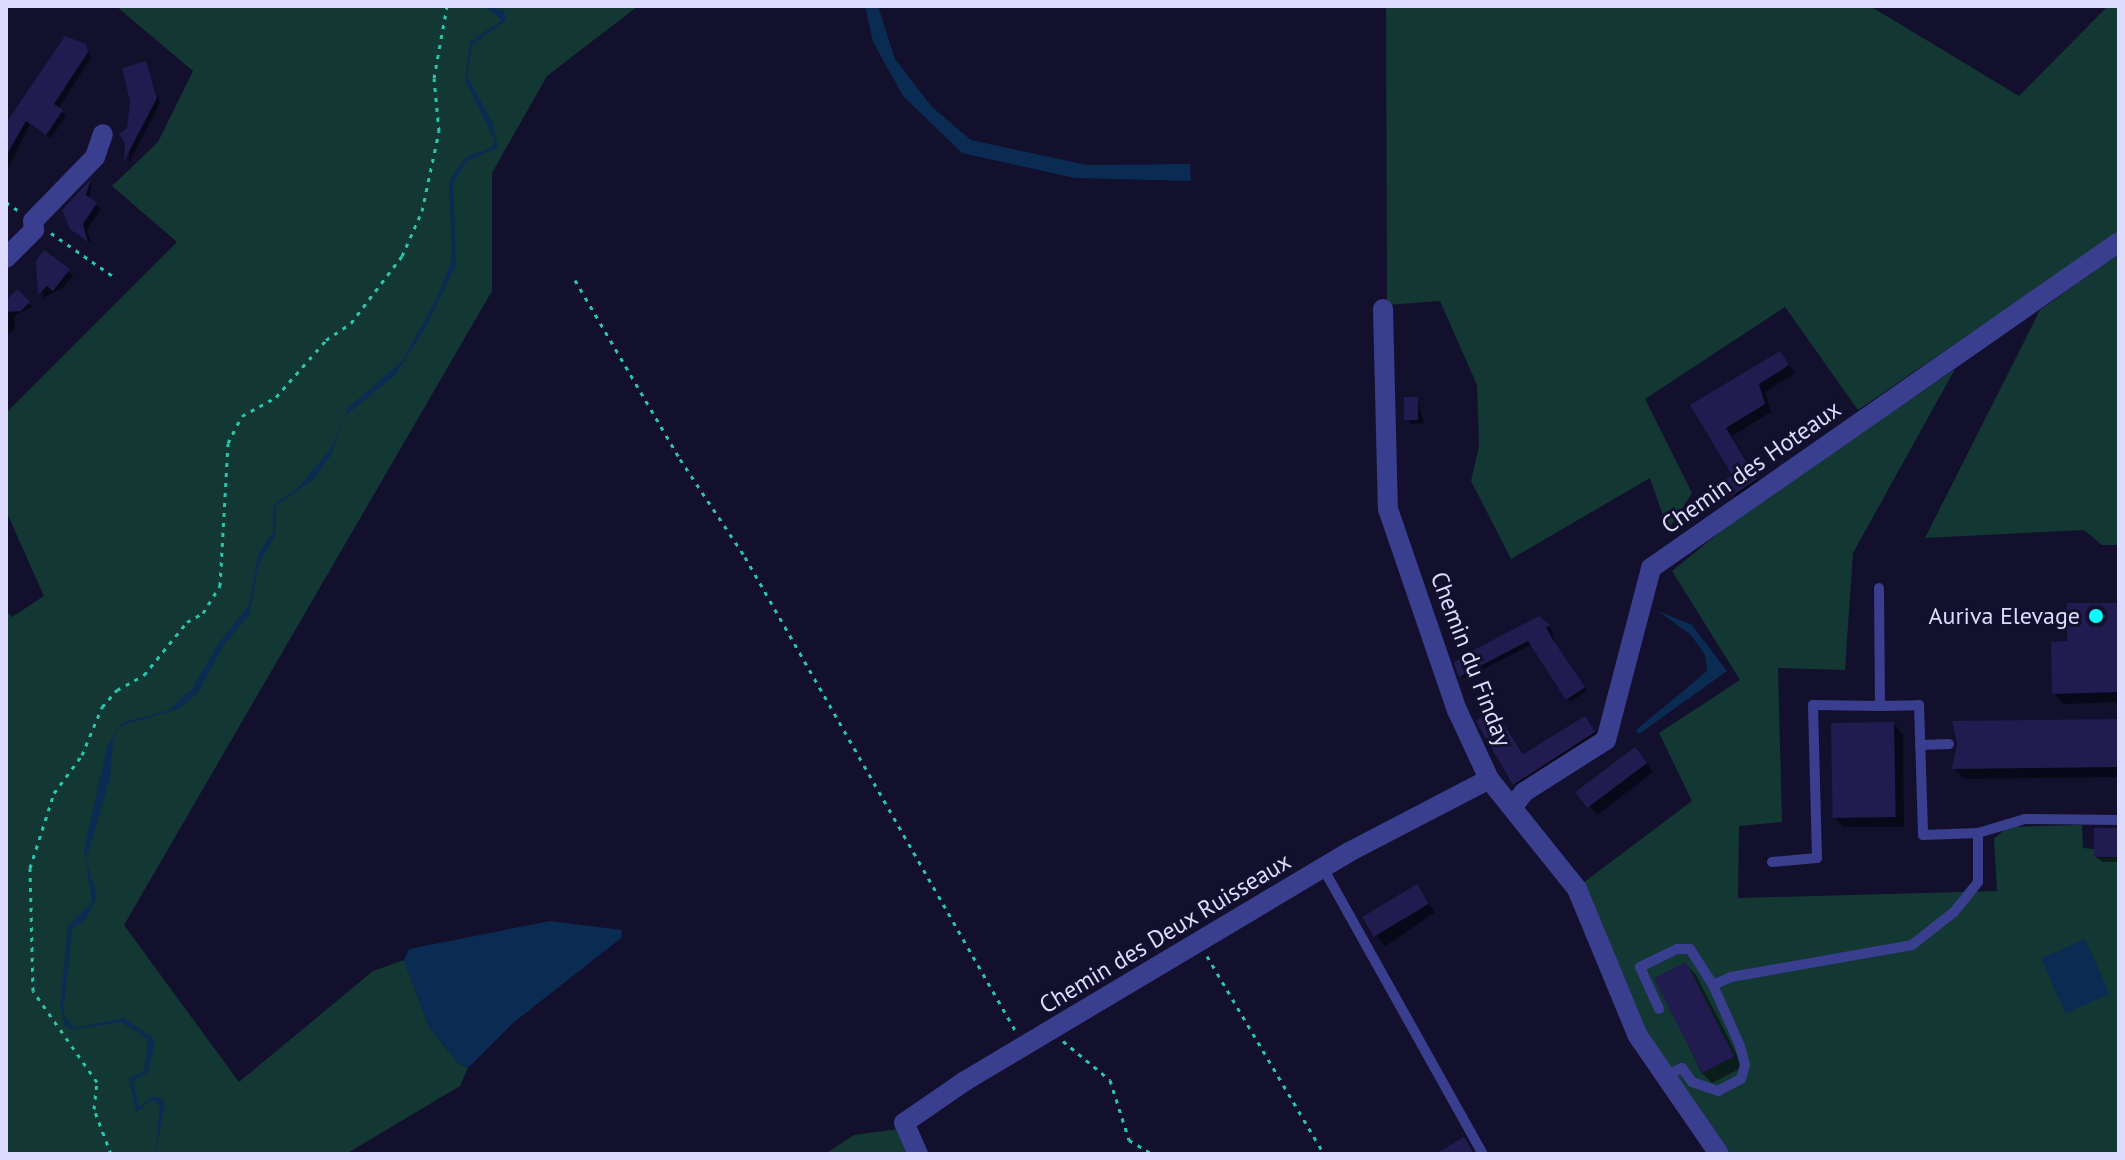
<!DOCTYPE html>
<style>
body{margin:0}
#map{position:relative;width:2125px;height:1160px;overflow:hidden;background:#12102d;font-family:"PT Sans",sans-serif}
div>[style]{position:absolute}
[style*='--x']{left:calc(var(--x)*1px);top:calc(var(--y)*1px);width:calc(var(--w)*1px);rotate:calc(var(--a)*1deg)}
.green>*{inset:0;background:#133733}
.water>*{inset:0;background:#0a2b52;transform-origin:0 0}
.shadow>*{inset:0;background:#0007;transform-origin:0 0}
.building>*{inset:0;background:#211b4f;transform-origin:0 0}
.path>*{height:3px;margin-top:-1.5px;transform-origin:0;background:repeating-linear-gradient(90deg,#2bc4ad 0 4px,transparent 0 10px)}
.service>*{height:10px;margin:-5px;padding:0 5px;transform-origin:5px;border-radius:5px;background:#393e8e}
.minor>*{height:20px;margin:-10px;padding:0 10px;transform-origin:10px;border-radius:10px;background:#393e8e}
.dots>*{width:22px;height:22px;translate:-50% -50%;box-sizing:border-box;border:4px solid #12102d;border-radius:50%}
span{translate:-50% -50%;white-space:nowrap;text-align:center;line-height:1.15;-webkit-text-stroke:6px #12102d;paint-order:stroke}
.street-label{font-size:24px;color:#dddcff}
.poi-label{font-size:24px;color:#dddcff}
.right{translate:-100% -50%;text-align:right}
.frame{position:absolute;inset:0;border:8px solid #dddcff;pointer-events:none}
</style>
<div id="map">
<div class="green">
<i style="clip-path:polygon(116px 6px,638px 6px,547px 76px,492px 173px,492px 291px,124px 925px,239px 1082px,373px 971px,404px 960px,429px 1027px,458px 1063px,468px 1068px,460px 1086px,346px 1154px,6px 1154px,6px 610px,12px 617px,44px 596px,6px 511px,6px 413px,177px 242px,112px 186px,158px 142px,193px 71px)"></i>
<i style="clip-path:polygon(1386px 6px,1870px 6px,2019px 96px,2108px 6px,2119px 6px,2119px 232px,1858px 410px,1785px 307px,1645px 399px,1692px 493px,1668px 530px,1650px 478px,1511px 559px,1471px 481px,1479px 446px,1477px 385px,1440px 301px,1387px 305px)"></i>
<i style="clip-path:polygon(2119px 254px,2119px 545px,2102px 545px,2084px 530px,1925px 538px,2040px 310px)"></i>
<i style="clip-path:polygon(1955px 369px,1853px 553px,1845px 670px,1778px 668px,1782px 822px,1739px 826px,1738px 898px,1997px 891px,1994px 839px,2007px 827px,2082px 825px,2083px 848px,2094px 849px,2096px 858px,2119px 857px,2119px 1154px,1731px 1154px,1644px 1032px,1583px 883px,1692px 801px,1659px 733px,1740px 680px,1672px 571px,1741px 515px)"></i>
<i style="clip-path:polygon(913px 1127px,929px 1154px,825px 1154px,854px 1135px)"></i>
</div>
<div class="water">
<i style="clip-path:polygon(484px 6px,503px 10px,507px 20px,472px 45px,467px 76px,492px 122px,498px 147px,466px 162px,453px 183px,456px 265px,426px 327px,395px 375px,345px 416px,331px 455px,313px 480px,276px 506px,276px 533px,259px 564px,249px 615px,223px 646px,198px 693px,178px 709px,120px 726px,113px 740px,110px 778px,86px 860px,97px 896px,87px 918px,72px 929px,63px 1014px,74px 1028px,124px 1018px,151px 1037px,155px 1043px,148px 1072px,133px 1081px,139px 1108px,151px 1097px,160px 1097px,165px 1104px,155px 1154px,160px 1105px,152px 1100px,136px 1112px,129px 1078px,144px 1072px,148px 1039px,121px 1022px,71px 1030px,65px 1025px,60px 1006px,68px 926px,92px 902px,84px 850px,107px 747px,121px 723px,169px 710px,193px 688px,218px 644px,249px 605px,258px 554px,273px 532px,273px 505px,299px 487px,332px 447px,348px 408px,402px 361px,436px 300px,452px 260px,449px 181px,467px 156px,491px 148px,495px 141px,465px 80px,470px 42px,502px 20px)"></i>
<i style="clip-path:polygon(865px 6px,878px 6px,895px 59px,932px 107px,971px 140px,1087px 165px,1190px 164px,1191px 181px,1075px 178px,962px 153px,903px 96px,873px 42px)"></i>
<i style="clip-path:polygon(1658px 611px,1692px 625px,1727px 671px,1639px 734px,1636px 730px,1707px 671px,1705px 655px,1691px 635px)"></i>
<i style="clip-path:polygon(550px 921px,622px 930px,621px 938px,513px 1023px,468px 1068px,458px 1063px,429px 1027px,404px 960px,409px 949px)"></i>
<i style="left:2085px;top:939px;width:60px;height:48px;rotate:66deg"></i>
</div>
<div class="shadow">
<i style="clip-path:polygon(85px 45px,91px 58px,58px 109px,66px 116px,51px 138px,30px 124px,6px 172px,6px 128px)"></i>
<i style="clip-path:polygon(145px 63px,160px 103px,129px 163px,129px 129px)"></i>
<i style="clip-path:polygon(91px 182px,90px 200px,101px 209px,87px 229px,91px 243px,78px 234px,64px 210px)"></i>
<i style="clip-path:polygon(44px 253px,73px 275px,64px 287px,43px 298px,38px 262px)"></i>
<i style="clip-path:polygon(18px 291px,32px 307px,14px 316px,15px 329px,8px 335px,6px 303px)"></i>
<i style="clip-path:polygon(1780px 354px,1795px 373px,1765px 392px,1771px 412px,1732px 436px,1762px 487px,1741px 502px,1733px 495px,1735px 476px,1692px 405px)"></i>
<i style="clip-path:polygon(1417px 399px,1424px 423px,1411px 424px,1407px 419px)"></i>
<i style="clip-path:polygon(2119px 606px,2119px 702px,2064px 704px,2054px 694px,2069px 643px)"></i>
<i style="clip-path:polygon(1539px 619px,1551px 629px,1556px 646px,1587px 691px,1570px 702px,1532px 644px,1465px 679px,1461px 676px,1457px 664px)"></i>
<i style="clip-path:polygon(1494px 712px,1525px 755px,1584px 718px,1601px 740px,1522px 791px,1515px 783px)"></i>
<i style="clip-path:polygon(2119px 721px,2119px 785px,2117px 777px,1965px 779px,1954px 769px)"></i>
<i style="clip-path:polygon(1893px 724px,1903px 734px,1904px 827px,1844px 827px,1834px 817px)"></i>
<i style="clip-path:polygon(1643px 757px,1653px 772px,1597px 815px,1579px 793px)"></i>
<i style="clip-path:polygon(2119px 830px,2119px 862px,2102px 862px,2097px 857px)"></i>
<i style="left:1417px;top:886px;width:32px;height:61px;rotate:56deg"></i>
<i style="clip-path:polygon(1686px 964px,1696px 975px,1743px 1067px,1712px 1083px,1701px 1072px,1656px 978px)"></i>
</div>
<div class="building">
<i style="clip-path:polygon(65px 36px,86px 44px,88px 52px,54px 104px,63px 110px,46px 135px,26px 121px,6px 156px,6px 123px)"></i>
<i style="clip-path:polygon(146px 61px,157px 98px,124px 161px,125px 143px,119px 134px,127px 128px,130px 101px,122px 68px)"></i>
<i style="clip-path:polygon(91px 179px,86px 195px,97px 203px,83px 224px,88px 242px,70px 229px,62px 210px)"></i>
<i style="clip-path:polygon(44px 250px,70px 269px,53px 291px,47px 286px,38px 295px,36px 261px)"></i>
<i style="clip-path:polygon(18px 289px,30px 302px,21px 311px,6px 312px,6px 300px)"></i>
<i style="clip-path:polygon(1780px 351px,1789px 365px,1759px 384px,1765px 404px,1726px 428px,1757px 479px,1732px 496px,1723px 482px,1732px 475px,1690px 405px)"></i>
<i style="left:1404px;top:397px;width:14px;height:23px"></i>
<i style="clip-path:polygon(2067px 603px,2119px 603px,2119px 692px,2052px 694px,2051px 642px,2067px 641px)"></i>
<i style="clip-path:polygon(1539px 616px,1550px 625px,1546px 627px,1553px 640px,1585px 687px,1566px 700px,1528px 641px,1459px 677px,1454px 663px,1464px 655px)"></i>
<i style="clip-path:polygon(1494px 709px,1523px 754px,1585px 716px,1595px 732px,1513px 785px,1476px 721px)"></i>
<i style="clip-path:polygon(2119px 719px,2119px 767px,1952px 769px,1957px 744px,1952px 721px)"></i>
<i style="left:1894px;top:722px;width:95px;height:63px;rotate:89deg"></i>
<i style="left:1635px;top:747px;width:20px;height:75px;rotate:53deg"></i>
<i style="left:2119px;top:828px;width:29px;height:25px;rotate:90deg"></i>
<i style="left:1417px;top:884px;width:23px;height:64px;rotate:59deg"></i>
<i style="left:1686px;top:962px;width:106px;height:36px;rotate:63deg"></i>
<i style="clip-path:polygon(1464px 1137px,1474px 1154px,1435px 1154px)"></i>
</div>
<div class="path">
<i style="--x:6;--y:202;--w:16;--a:35"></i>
<i style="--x:51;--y:233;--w:77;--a:34.9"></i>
<i style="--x:575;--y:280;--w:208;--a:59.6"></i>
<i style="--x:680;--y:459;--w:118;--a:56.4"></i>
<i style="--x:745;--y:557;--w:545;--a:60.28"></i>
<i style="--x:1207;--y:956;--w:230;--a:59.4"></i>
<i style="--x:1063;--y:1041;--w:61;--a:39.7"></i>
<i style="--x:1110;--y:1080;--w:63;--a:72.4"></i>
<i style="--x:1129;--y:1140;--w:27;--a:31"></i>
<i style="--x:111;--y:1154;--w:48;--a:-110.7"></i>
<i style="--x:94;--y:1109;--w:27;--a:-84"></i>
<i style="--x:97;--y:1082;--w:111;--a:-125.1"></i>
<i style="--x:33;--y:991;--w:123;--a:-91.4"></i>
<i style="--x:30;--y:868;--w:79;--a:-72.3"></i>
<i style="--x:54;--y:793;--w:47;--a:-53.6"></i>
<i style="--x:82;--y:755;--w:52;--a:-67.4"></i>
<i style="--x:102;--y:707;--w:23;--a:-49"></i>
<i style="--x:117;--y:690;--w:31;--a:-29"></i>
<i style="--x:144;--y:675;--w:68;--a:-50.9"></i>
<i style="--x:187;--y:622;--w:18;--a:-29"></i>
<i style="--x:203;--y:613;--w:32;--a:-58"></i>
<i style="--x:220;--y:586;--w:143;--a:-86.8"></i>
<i style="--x:228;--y:443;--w:30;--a:-63"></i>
<i style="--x:242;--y:416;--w:39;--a:-29"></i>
<i style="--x:276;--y:397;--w:76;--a:-48.7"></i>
<i style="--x:326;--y:340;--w:30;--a:-34"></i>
<i style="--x:351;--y:323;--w:84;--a:-52.7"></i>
<i style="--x:402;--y:256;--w:49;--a:-66"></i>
<i style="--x:422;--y:211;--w:82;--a:-78"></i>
<i style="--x:439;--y:131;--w:53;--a:-95.4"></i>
<i style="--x:434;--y:78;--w:73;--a:-79.8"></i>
</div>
<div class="service">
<i style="--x:1880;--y:706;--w:39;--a:-1"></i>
<i style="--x:1919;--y:705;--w:130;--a:88.2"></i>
<i style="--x:1923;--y:835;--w:55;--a:-2.1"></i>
<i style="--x:1920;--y:745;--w:29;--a:-2"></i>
<i style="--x:1772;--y:862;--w:45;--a:-5.1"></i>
<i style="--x:1817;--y:858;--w:153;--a:-91.5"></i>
<i style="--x:1813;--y:705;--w:67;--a:0.9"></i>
<i style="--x:1880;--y:706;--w:118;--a:-90.5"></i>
<i style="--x:1323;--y:868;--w:328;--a:60.8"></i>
<i style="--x:1659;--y:1009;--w:46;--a:-114.3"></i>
<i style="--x:1640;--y:967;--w:41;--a:-25.9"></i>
<i style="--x:1677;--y:949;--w:13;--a:0"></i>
<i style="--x:1690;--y:949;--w:43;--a:57.4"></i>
<i style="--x:1666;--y:1076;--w:18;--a:-27"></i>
<i style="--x:1682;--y:1068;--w:17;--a:54"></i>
<i style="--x:1692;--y:1082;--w:28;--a:19"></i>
<i style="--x:1718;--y:1091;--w:26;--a:-28"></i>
<i style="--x:1741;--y:1079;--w:15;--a:-74"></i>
<i style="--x:1745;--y:1065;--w:20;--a:-105"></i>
<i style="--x:1740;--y:1046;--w:67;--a:-113.9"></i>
<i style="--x:1713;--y:985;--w:20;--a:-24"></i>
<i style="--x:1731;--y:977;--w:184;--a:-10"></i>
<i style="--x:1912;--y:945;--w:53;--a:-38.2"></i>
<i style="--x:1954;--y:912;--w:38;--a:-51"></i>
<i style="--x:1978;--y:882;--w:49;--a:-90"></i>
<i style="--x:1978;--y:833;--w:49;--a:-16.6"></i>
<i style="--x:2025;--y:819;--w:94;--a:0.6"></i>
</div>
<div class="minor">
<i style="--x:6;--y:258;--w:40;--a:-45"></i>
<i style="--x:34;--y:230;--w:9;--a:-96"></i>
<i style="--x:33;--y:221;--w:89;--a:-45.9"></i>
<i style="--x:95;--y:157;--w:24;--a:-71"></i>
<i style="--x:1383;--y:309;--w:200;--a:88.6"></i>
<i style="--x:1388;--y:509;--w:213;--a:71.1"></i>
<i style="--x:1457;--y:710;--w:76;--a:65.1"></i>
<i style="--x:1489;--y:779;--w:141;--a:51.3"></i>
<i style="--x:1577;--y:889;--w:159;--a:67.5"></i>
<i style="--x:1638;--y:1036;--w:143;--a:55.5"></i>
<i style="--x:1514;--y:805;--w:16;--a:-52"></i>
<i style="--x:1524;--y:792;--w:97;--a:-32.4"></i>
<i style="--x:1606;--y:740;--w:178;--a:-75.3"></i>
<i style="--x:1651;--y:568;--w:570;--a:-34.86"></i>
<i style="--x:918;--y:1154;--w:34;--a:-114"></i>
<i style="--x:904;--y:1123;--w:74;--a:-34.5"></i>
<i style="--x:965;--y:1081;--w:447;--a:-30.8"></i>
<i style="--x:1349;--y:852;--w:158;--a:-27.5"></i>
</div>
<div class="dots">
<i style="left:2096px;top:616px;background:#08fdff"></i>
</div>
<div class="street-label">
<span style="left:1751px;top:467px;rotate:-35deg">Chemin des Hoteaux</span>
<span style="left:1471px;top:659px;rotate:69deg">Chemin du Finday</span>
<span style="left:1165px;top:933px;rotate:-31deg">Chemin des Deux Ruisseaux</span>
</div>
<div class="poi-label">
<span class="right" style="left:2080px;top:616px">Auriva Elevage</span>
</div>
<div class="frame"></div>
</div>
